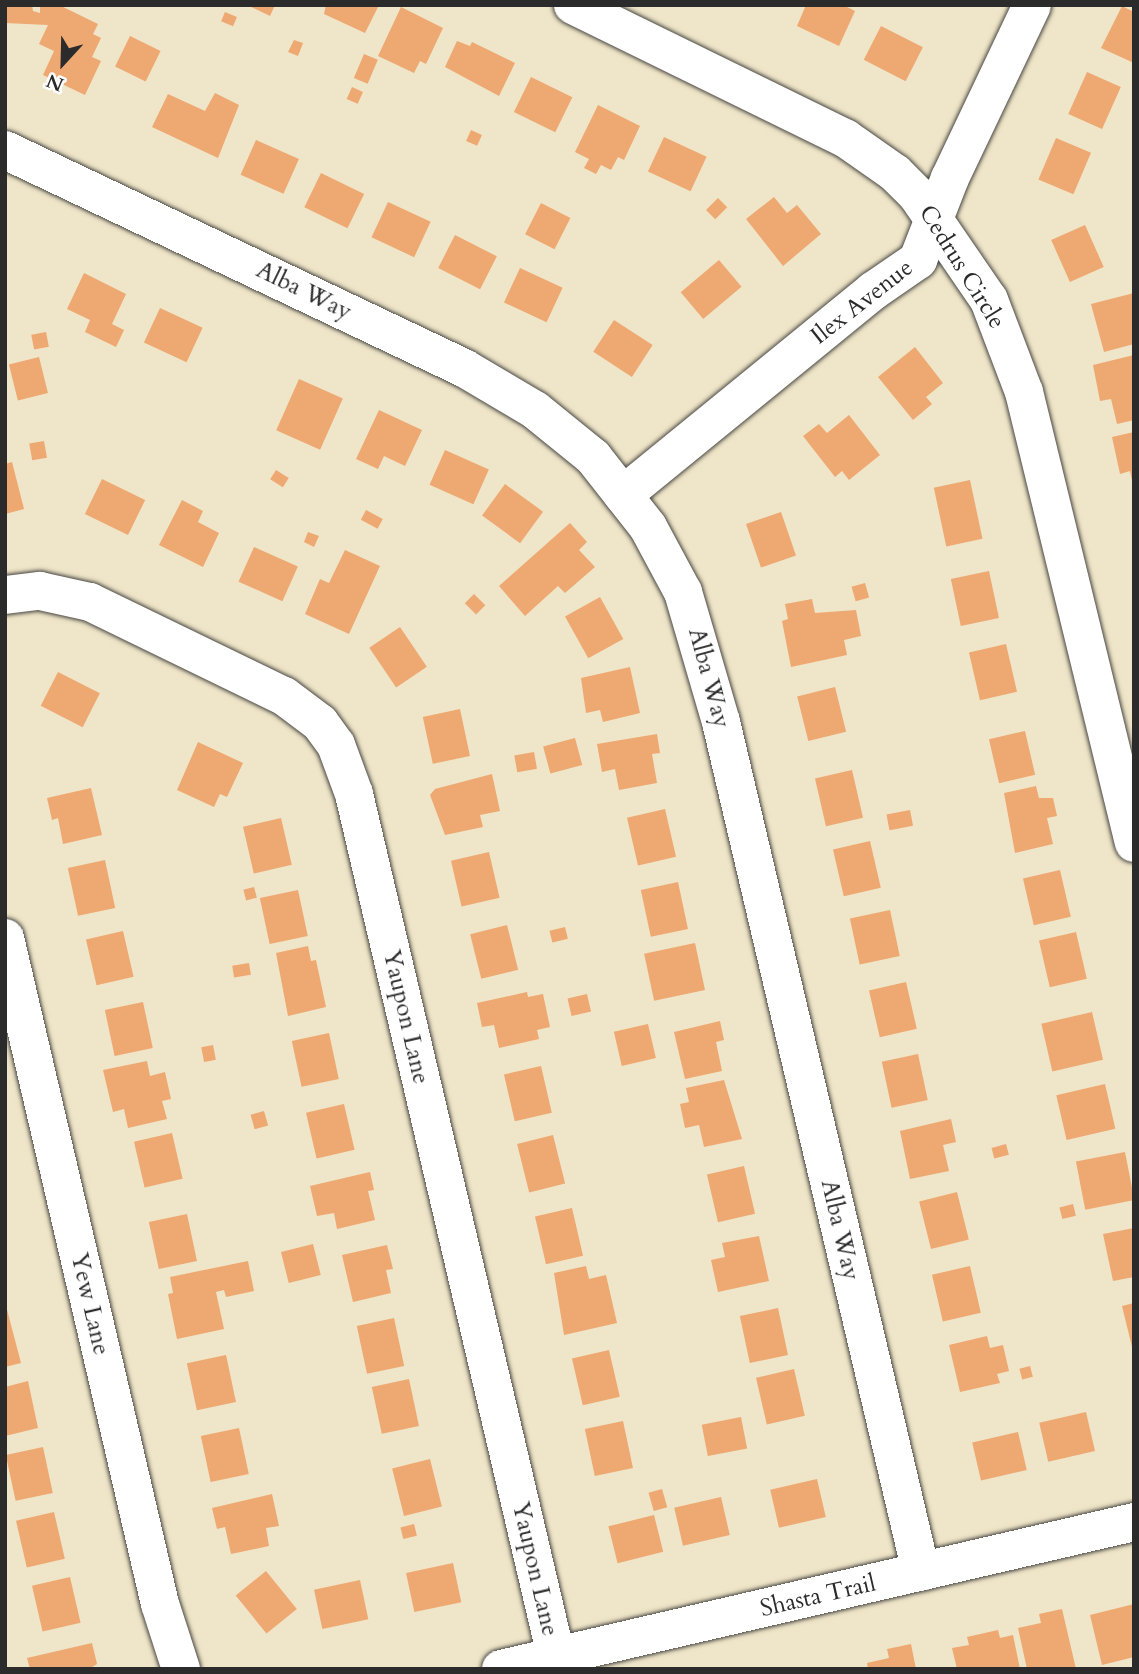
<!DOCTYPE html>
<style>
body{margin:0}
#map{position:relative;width:1139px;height:1674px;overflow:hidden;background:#efe5c8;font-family:Cardo,serif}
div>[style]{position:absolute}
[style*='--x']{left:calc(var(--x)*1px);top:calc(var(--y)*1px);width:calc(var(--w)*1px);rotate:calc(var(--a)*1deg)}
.building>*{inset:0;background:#eea871;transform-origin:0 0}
.roads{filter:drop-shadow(0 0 2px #484743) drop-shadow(0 0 2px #484743)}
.minor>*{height:38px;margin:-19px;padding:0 19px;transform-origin:19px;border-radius:19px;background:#fff}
span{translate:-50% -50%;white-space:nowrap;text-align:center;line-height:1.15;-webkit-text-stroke:6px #fff;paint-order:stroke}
.street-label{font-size:24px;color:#2b2b2b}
.frame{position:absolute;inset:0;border:7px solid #2b2b2b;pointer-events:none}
.north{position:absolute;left:28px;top:28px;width:70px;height:70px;-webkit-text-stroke:5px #fff;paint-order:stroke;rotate:202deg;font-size:19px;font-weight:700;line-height:28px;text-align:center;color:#2b2b2b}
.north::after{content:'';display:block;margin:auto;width:24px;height:32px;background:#2b2b2b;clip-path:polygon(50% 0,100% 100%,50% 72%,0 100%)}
</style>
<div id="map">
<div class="building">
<i style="clip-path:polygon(5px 5px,32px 5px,33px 11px,40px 13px,40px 5px,59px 5px,98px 24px,93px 34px,101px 38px,92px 57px,101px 61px,85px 95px,43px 75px,54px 51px,39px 44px,48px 25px,5px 23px)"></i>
<i style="clip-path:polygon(247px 5px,275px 5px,270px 16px)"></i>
<i style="clip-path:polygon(326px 5px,379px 5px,365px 33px,324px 14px)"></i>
<i style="clip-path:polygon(806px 5px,843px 5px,855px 11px,839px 46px,797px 26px)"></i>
<i style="clip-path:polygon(1122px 6px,1134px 12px,1134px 63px,1101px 48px)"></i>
<i style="clip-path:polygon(401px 7px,443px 28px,426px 64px,420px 61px,414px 73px,378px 56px)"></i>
<i style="left:225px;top:12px;width:13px;height:10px;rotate:23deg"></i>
<i style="left:881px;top:26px;width:47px;height:38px;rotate:27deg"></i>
<i style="left:130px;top:36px;width:34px;height:34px;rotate:26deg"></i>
<i style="clip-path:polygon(294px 40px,303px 43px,298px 56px,288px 52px)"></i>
<i style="clip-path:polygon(457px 41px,470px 46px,472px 42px,515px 63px,499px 96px,445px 67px)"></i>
<i style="left:364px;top:54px;width:15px;height:26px;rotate:23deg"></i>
<i style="left:1087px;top:72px;width:37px;height:46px;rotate:24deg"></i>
<i style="left:531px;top:77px;width:46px;height:39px;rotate:26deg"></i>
<i style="left:352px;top:87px;width:12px;height:13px;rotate:24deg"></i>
<i style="clip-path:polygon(215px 93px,239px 105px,218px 158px,152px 127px,168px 94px,205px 111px)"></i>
<i style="clip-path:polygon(598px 105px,640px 126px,624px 160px,618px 157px,611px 170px,601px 165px,596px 174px,584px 168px,589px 159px,575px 152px)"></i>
<i style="left:471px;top:130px;width:12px;height:12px;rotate:24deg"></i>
<i style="left:664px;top:137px;width:47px;height:38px;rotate:25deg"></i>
<i style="left:1056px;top:138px;width:38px;height:45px;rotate:23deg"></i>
<i style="left:256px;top:140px;width:47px;height:38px;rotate:24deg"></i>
<i style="left:321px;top:173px;width:48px;height:38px;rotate:26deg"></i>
<i style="clip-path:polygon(774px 197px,787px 213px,797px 205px,821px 234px,783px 266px,746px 219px)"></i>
<i style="left:718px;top:198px;width:13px;height:17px;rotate:45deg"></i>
<i style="left:388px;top:202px;width:47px;height:39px;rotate:25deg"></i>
<i style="left:541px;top:203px;width:33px;height:35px;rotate:27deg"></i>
<i style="left:1085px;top:225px;width:46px;height:37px;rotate:66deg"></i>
<i style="left:455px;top:235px;width:47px;height:37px;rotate:27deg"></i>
<i style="left:719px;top:260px;width:35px;height:50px;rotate:50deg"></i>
<i style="left:520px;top:268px;width:47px;height:38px;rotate:25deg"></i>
<i style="clip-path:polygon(84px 273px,126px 294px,112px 324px,124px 330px,116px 347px,85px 332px,90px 320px,67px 309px)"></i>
<i style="clip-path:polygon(1134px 293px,1134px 344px,1104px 352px,1091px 304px)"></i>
<i style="left:160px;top:308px;width:47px;height:38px;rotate:25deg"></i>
<i style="left:614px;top:320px;width:46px;height:38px;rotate:33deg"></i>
<i style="left:46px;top:332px;width:15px;height:15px;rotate:79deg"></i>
<i style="clip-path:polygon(915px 347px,943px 383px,926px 397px,932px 404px,913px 420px,878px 377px)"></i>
<i style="clip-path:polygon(1134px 355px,1134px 420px,1117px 424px,1111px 399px,1100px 401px,1093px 365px)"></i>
<i style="left:39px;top:357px;width:37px;height:31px;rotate:76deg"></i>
<i style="left:299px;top:379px;width:48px;height:56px;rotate:24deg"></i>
<i style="clip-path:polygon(379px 410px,422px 430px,405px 466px,384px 456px,378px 469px,356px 459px)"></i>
<i style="clip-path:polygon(849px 415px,880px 455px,849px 480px,842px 471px,835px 477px,803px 436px,819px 424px,827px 433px)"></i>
<i style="clip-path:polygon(1134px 432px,1134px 485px,1133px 485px,1130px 471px,1120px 474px,1112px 437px)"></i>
<i style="left:44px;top:441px;width:17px;height:15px;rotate:80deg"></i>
<i style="left:445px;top:450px;width:48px;height:38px;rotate:24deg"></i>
<i style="clip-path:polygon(12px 462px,24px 509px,5px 514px,5px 464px)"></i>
<i style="left:276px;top:470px;width:15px;height:11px;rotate:32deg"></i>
<i style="left:102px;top:479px;width:48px;height:39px;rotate:26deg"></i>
<i style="left:970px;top:480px;width:60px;height:37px;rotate:78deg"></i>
<i style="left:505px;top:484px;width:47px;height:39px;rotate:36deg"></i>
<i style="clip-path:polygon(182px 500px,203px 511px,198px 522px,219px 533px,203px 567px,159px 545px)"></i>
<i style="left:366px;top:510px;width:19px;height:11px;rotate:28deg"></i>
<i style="left:781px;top:512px;width:46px;height:37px;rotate:71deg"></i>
<i style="clip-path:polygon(570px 523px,587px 542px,579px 550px,595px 567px,565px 593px,558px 586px,525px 616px,499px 586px)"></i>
<i style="clip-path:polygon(308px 532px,319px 536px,314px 547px,304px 542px)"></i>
<i style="left:254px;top:547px;width:48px;height:38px;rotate:24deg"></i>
<i style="clip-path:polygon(345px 550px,380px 566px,349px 634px,305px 614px,320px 579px,329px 583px)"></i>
<i style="left:989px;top:571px;width:48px;height:39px;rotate:78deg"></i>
<i style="left:865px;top:583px;width:15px;height:14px;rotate:74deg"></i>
<i style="left:474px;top:594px;width:16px;height:13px;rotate:45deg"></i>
<i style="left:600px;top:597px;width:48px;height:40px;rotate:61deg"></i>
<i style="clip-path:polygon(812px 599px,815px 613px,856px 610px,861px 636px,844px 640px,847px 655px,791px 667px,782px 621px,788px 619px,785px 604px)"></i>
<i style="left:400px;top:627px;width:48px;height:37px;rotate:56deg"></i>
<i style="left:1006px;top:644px;width:49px;height:38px;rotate:77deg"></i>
<i style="clip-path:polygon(630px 667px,640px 713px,603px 722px,600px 710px,586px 713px,581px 678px)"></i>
<i style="left:58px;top:672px;width:47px;height:38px;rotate:27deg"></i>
<i style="left:835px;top:687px;width:46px;height:39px;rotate:76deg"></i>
<i style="left:460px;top:709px;width:48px;height:38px;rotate:78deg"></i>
<i style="left:1025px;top:731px;width:45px;height:37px;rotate:77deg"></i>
<i style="clip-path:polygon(657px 734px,660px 753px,652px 754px,657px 783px,619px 790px,615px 769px,602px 772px,597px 744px)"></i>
<i style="left:575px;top:738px;width:28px;height:33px;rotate:75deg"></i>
<i style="clip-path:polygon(198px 742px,243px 763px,227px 797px,220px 794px,214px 807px,177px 790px)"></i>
<i style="left:534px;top:752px;width:17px;height:20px;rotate:80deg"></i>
<i style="left:852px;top:770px;width:49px;height:38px;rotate:77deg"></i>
<i style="clip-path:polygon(492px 774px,500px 811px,480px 815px,483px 827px,445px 835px,430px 795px,435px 789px)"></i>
<i style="clip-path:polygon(1036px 786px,1039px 798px,1053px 798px,1057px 816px,1047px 818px,1053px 844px,1015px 853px,1004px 793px)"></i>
<i style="clip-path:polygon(91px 788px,102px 835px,63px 844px,58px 818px,52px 820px,47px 798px)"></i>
<i style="left:665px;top:809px;width:49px;height:39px;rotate:77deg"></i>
<i style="left:910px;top:810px;width:16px;height:24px;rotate:79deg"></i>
<i style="left:281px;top:818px;width:48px;height:39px;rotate:77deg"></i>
<i style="left:870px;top:841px;width:48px;height:38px;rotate:77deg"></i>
<i style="left:489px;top:852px;width:47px;height:39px;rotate:77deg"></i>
<i style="left:105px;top:860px;width:49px;height:38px;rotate:78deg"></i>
<i style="left:1060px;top:870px;width:48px;height:38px;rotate:77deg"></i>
<i style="left:678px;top:882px;width:48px;height:38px;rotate:78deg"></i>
<i style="left:254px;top:887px;width:11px;height:11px;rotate:75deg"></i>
<i style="left:298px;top:890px;width:47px;height:39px;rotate:78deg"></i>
<i style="left:890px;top:910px;width:47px;height:41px;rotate:78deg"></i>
<i style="left:507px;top:925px;width:46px;height:38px;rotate:76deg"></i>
<i style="left:565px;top:927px;width:12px;height:16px;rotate:76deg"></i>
<i style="left:123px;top:931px;width:47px;height:38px;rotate:77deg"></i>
<i style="left:1076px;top:932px;width:48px;height:38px;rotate:77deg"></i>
<i style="left:695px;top:943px;width:48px;height:52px;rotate:78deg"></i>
<i style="clip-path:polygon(308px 946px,311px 961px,316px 960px,326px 1007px,288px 1016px,276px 953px)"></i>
<i style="left:249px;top:963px;width:12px;height:17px;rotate:81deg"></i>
<i style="left:906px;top:982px;width:48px;height:38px;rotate:77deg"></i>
<i style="clip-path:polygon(527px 992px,528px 997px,543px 994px,550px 1027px,537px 1030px,539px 1039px,499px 1048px,494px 1025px,482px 1027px,477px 1003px)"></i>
<i style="left:587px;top:994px;width:18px;height:20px;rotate:77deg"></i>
<i style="left:143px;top:1002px;width:47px;height:39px;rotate:78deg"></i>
<i style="left:1092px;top:1012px;width:49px;height:52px;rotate:77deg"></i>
<i style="clip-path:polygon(720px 1021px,724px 1040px,716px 1042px,722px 1071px,685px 1079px,674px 1032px)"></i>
<i style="left:648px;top:1024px;width:35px;height:35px;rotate:77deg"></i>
<i style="left:329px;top:1033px;width:47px;height:38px;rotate:78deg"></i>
<i style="left:213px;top:1045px;width:15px;height:12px;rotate:79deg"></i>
<i style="left:918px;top:1054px;width:47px;height:37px;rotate:78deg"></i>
<i style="clip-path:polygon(147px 1061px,150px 1076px,165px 1072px,171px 1099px,162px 1101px,167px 1119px,128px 1128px,124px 1109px,113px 1112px,103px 1070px)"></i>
<i style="left:541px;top:1066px;width:48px;height:38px;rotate:77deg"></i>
<i style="clip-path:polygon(724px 1080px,742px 1139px,704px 1147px,699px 1125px,685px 1128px,680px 1104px,689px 1102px,686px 1088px)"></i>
<i style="left:1105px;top:1084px;width:46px;height:50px;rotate:77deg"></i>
<i style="left:344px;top:1104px;width:47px;height:39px;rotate:77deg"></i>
<i style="left:264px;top:1111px;width:15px;height:14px;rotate:74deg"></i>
<i style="clip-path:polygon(951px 1119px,956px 1142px,943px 1145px,949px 1171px,910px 1179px,900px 1131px)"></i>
<i style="left:172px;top:1133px;width:47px;height:39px;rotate:77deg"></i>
<i style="left:553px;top:1135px;width:50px;height:37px;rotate:76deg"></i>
<i style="left:1006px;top:1144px;width:11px;height:15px;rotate:75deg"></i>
<i style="left:1125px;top:1152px;width:49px;height:50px;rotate:79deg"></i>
<i style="left:744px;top:1166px;width:49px;height:38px;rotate:77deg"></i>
<i style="clip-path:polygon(370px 1172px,374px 1190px,368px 1191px,375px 1220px,337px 1229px,334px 1213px,317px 1216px,310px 1186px)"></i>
<i style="left:957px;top:1192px;width:49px;height:39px;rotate:76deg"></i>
<i style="left:1073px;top:1204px;width:12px;height:14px;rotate:76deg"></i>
<i style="left:572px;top:1208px;width:49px;height:38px;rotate:77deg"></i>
<i style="left:187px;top:1214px;width:48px;height:39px;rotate:78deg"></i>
<i style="clip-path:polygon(1134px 1228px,1134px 1277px,1113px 1281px,1103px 1234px)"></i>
<i style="clip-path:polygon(759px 1236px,769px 1281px,718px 1292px,711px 1260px,725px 1257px,722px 1243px)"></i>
<i style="left:313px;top:1244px;width:32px;height:33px;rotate:76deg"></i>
<i style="clip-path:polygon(387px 1245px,393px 1269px,386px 1270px,391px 1293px,353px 1302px,342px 1255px)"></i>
<i style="clip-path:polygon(248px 1261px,254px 1291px,226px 1297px,224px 1290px,216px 1292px,224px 1329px,177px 1339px,168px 1294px,173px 1293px,170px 1277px)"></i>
<i style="clip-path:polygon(586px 1266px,589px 1279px,606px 1275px,617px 1323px,564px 1335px,554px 1273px)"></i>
<i style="left:970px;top:1266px;width:48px;height:39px;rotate:77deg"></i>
<i style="clip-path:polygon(5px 1302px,21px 1363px,5px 1367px)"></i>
<i style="clip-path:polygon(1134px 1303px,1134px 1350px,1133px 1351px,1122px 1306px)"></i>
<i style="left:778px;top:1308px;width:48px;height:39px;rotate:78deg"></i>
<i style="left:394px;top:1318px;width:49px;height:38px;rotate:78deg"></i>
<i style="clip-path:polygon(987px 1336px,990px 1348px,1003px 1345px,1009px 1371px,997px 1374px,1000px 1383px,960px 1392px,949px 1345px)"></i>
<i style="left:609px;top:1350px;width:48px;height:38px;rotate:77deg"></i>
<i style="left:226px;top:1355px;width:48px;height:40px;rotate:78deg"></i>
<i style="left:1030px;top:1366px;width:11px;height:11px;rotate:75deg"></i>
<i style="left:794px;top:1369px;width:48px;height:39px;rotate:77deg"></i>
<i style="left:409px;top:1379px;width:48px;height:38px;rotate:78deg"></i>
<i style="clip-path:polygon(28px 1381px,38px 1428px,5px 1436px,5px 1387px)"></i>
<i style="left:1086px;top:1412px;width:40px;height:48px;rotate:77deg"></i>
<i style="left:741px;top:1417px;width:32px;height:40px;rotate:79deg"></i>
<i style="left:623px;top:1421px;width:48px;height:39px;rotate:78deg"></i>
<i style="left:239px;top:1428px;width:47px;height:39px;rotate:78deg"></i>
<i style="left:1018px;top:1432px;width:39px;height:47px;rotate:77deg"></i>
<i style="left:43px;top:1447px;width:47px;height:38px;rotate:78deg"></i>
<i style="left:430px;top:1459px;width:49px;height:39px;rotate:76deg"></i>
<i style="left:817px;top:1479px;width:39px;height:48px;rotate:77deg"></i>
<i style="left:662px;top:1489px;width:19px;height:14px;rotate:74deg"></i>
<i style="clip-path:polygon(272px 1494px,279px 1526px,266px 1528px,269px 1546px,231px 1554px,225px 1527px,217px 1529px,212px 1508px)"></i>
<i style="left:721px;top:1497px;width:39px;height:48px;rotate:77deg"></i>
<i style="left:54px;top:1512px;width:48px;height:39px;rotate:77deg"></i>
<i style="left:654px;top:1515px;width:38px;height:47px;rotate:76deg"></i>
<i style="left:414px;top:1524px;width:12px;height:14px;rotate:76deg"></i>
<i style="left:453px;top:1563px;width:40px;height:48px;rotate:78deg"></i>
<i style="left:266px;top:1571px;width:49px;height:39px;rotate:51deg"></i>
<i style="left:70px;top:1577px;width:47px;height:39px;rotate:77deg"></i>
<i style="left:360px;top:1580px;width:40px;height:47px;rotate:78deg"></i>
<i style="clip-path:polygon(1134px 1604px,1134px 1657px,1102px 1665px,1090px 1615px)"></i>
<i style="clip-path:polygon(1062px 1609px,1076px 1669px,1027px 1669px,1018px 1628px,1041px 1623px,1039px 1614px)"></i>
<i style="clip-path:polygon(998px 1630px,1000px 1638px,1013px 1635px,1020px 1669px,957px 1669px,952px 1648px,969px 1645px,967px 1637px)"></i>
<i style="clip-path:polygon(92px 1643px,97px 1664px,89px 1669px,30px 1669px,27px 1658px)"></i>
<i style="clip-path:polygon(911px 1644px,916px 1669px,868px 1669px,867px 1663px,889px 1658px,887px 1649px)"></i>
</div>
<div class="roads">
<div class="minor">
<i style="--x:573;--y:5;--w:303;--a:26.1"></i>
<i style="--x:845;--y:138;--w:61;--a:35"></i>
<i style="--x:895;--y:173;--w:31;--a:45"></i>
<i style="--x:917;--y:195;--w:127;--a:55.6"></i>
<i style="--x:989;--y:300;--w:98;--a:69.2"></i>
<i style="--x:1024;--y:392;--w:464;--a:76.3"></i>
<i style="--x:5;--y:150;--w:508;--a:25.41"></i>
<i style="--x:464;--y:368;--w:82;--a:30.6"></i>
<i style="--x:535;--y:410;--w:75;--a:39"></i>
<i style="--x:593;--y:457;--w:89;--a:51.8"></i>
<i style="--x:648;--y:527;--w:74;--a:61.7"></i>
<i style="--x:683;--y:592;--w:135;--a:73.7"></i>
<i style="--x:721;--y:722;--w:873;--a:76.76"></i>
<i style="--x:623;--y:495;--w:323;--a:-39.2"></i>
<i style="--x:873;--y:291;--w:55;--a:-34.6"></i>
<i style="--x:918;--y:260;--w:88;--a:-68.7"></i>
<i style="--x:950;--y:178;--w:191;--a:-64.6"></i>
<i style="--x:5;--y:595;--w:35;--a:-7"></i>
<i style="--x:40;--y:591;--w:51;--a:12.4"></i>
<i style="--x:90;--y:602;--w:216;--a:25.9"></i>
<i style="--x:284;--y:696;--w:45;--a:36.9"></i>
<i style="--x:320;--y:723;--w:27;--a:54"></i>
<i style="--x:336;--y:745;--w:52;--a:69.8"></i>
<i style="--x:354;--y:794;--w:885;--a:76.81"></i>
<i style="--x:5;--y:938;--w:684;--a:76.9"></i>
<i style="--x:160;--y:1604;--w:68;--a:72.1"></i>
<i style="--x:501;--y:1669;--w:650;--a:-13.07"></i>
</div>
</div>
<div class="street-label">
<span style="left:962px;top:267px;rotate:58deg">Cedrus Circle</span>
<span style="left:304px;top:291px;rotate:26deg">Alba Way</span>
<span style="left:862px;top:302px;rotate:-38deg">Ilex Avenue</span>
<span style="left:709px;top:678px;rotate:75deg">Alba Way</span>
<span style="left:406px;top:1017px;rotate:77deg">Yaupon Lane</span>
<span style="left:840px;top:1230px;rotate:77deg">Alba Way</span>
<span style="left:90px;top:1304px;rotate:77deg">Yew Lane</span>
<span style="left:535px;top:1569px;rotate:77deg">Yaupon Lane</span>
<span style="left:818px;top:1596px;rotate:-13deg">Shasta Trail</span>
</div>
<div class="frame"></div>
<div class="north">N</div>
</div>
